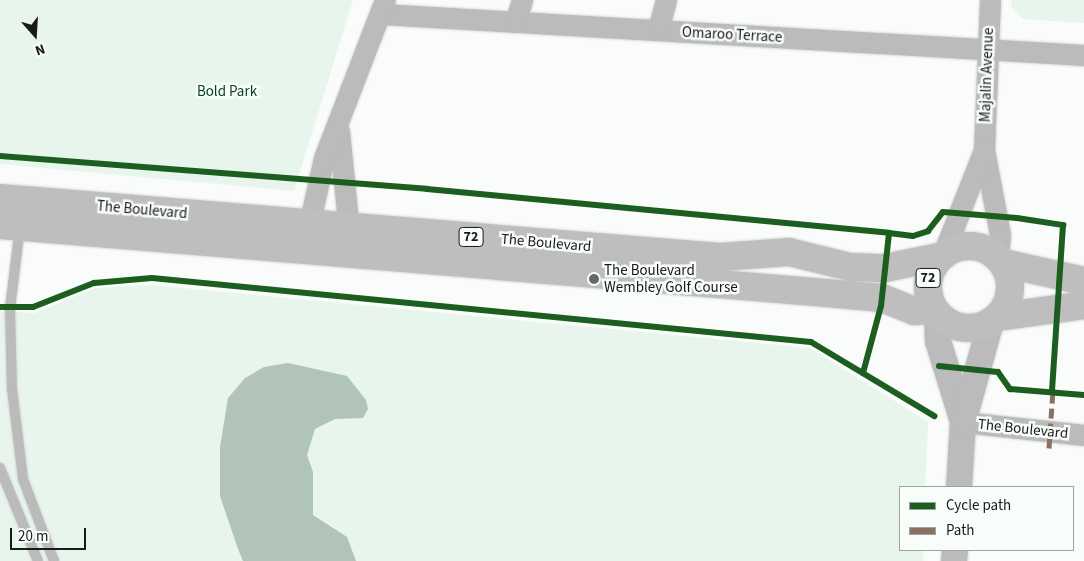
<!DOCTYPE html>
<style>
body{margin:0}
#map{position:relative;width:1084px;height:561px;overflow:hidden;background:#f9fcfa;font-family:"Source Sans 3",sans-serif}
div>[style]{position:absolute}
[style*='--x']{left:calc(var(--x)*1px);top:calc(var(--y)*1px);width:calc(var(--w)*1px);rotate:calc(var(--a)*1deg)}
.green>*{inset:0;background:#e7f5ed}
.water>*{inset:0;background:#b0c5b8}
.roads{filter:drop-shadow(0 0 1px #d6d7d6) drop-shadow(0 0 1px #d6d7d6)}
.service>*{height:10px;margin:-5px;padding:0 5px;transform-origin:5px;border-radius:5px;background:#bbb}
.minor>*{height:21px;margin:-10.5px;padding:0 10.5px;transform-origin:10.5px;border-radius:10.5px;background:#bbb}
.tertiary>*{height:26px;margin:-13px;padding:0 13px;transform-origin:13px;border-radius:13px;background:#bbb}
.primary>*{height:28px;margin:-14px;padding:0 14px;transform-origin:14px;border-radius:14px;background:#bdbebd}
.primary>.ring{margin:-14px;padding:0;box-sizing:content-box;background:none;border:28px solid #bdbebd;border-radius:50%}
.quiet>*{height:5px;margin-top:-2.5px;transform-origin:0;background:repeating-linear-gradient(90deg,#8d6e63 0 10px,transparent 0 15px)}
.cycleway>*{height:6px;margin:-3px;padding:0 3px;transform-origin:3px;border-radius:3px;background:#1b5e20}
.dots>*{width:14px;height:14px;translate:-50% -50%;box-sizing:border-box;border:2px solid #f8fdfa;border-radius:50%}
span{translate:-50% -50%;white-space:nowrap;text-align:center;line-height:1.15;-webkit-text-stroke:5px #f8fdfa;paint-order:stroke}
.shield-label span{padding:1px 4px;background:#f8fdfa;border:1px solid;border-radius:4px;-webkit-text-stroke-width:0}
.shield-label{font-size:14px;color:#181a19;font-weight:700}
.street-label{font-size:15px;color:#181a19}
.park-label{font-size:15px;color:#053d24}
.poi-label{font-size:15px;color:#181a19}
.left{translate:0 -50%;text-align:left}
.legend{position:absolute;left:899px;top:486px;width:175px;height:65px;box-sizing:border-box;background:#f8fdfa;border:1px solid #9ea2a0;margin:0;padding:6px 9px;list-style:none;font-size:15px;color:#181a19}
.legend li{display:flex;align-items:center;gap:10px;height:25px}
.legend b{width:25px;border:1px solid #9ea2a0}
.north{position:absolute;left:10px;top:10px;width:50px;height:50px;-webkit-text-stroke:4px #f8fdfa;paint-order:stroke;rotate:161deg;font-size:14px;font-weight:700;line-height:20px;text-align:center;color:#181a19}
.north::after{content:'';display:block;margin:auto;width:18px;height:22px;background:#181a19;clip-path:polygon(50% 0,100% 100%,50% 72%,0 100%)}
.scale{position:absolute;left:10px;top:528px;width:76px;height:22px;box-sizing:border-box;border:2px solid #181a19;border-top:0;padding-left:6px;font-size:15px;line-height:18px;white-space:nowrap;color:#181a19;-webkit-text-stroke:4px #f8fdfa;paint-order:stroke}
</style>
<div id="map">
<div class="green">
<i style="clip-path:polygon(0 0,353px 0,294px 191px,0 164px)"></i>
<i style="clip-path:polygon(1011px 0,1084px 0,1084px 23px,1023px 19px,1012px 8px)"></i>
<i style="clip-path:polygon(151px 285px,810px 348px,928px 422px,925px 487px,900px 487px,900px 550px,923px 550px,923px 561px,0 561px,0 311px,35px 313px,95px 288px)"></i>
</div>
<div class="water">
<i style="clip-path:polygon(288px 363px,347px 376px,366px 400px,368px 409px,363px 418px,335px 419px,315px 429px,307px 455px,313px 472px,313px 515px,347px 537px,356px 561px,243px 561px,238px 549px,220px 496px,220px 447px,228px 398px,245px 378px,264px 367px)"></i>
</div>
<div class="roads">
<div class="service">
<i style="--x:20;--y:227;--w:82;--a:97"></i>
<i style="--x:10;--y:308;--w:81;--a:88.6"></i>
<i style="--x:12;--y:389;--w:91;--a:83"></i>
<i style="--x:23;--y:479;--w:88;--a:69.3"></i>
<i style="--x:0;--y:468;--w:100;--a:67.8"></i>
</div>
<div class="minor">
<i style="--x:990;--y:0;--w:150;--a:92.3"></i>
<i style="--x:984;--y:150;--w:86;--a:79.3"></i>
<i style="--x:1000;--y:235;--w:22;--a:95"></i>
<i style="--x:381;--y:14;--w:704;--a:3.34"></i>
<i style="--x:515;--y:22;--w:23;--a:-72"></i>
<i style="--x:658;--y:30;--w:31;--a:-75"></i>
<i style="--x:339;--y:131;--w:112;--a:84.3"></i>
<i style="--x:306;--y:239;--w:83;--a:-77.5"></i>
<i style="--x:324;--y:158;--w:169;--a:-68.9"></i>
<i style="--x:943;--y:254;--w:112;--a:-68.5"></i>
<i style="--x:963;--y:422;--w:122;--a:6.1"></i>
</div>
<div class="tertiary">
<i style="--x:937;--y:314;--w:27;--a:88"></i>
<i style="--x:938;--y:341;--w:85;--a:72.8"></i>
<i style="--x:959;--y:487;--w:65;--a:-86.5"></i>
<i style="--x:963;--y:422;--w:104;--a:-74.4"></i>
<i style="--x:954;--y:561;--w:11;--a:-85"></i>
</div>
<div class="primary">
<i style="--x:0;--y:198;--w:722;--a:4.68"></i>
<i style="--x:720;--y:257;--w:69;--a:-4.1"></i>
<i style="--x:789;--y:252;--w:63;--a:13.8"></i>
<i style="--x:850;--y:267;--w:35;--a:2"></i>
<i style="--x:885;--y:268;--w:55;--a:-11.5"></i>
<i style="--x:0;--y:225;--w:818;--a:4.7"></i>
<i style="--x:815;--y:292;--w:67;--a:5.1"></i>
<i style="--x:882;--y:298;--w:35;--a:22"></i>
<i style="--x:914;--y:311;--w:20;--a:-3"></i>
<i class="ring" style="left:928px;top:246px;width:54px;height:54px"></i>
<i style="--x:1003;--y:263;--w:83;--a:12.5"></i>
<i style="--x:998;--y:317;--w:87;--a:-7.9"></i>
</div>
</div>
<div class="quiet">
<i style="--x:1049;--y:448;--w:59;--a:-86.1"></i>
</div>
<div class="cycleway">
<i style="--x:0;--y:156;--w:428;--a:4.4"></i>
<i style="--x:427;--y:189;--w:464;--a:5.4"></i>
<i style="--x:0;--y:307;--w:33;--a:0"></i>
<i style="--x:33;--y:307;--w:66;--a:-21.5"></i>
<i style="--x:94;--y:283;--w:58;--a:-4.9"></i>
<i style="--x:152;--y:278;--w:662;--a:5.55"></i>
<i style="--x:811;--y:342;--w:144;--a:31"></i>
<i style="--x:939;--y:366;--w:59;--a:5.8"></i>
<i style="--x:998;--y:372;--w:21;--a:55"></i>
<i style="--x:1010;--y:389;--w:74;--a:4.6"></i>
<i style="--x:863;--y:373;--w:69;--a:-75"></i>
<i style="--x:881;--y:306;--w:73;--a:-83.7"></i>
<i style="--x:889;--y:233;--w:24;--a:7"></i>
<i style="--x:913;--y:236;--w:16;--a:-18"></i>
<i style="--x:928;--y:231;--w:24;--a:-52"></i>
<i style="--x:943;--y:212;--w:74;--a:4.6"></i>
<i style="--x:1017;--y:218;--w:47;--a:8.7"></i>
<i style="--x:1063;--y:225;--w:167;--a:93.8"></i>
</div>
<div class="dots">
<i style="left:594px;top:279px;background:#676968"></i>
</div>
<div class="shield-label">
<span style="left:471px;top:237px">72</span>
<span style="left:928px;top:278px">72</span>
</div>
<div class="street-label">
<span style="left:732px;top:35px;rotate:3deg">Omaroo Terrace</span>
<span style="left:987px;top:75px;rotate:-88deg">Majalin Avenue</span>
<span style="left:142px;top:210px;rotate:5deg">The Boulevard</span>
<span style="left:546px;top:243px;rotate:5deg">The Boulevard</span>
<span style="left:1023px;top:429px;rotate:6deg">The Boulevard</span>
</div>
<div class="park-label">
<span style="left:227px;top:92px">Bold Park</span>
</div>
<div class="poi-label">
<span class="left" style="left:604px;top:279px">The Boulevard<br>Wembley Golf Course</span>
</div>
<ul class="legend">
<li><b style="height:6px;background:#1b5e20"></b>Cycle path</li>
<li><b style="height:6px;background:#8d6e63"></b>Path</li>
</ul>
<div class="north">N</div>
<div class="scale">20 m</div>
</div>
